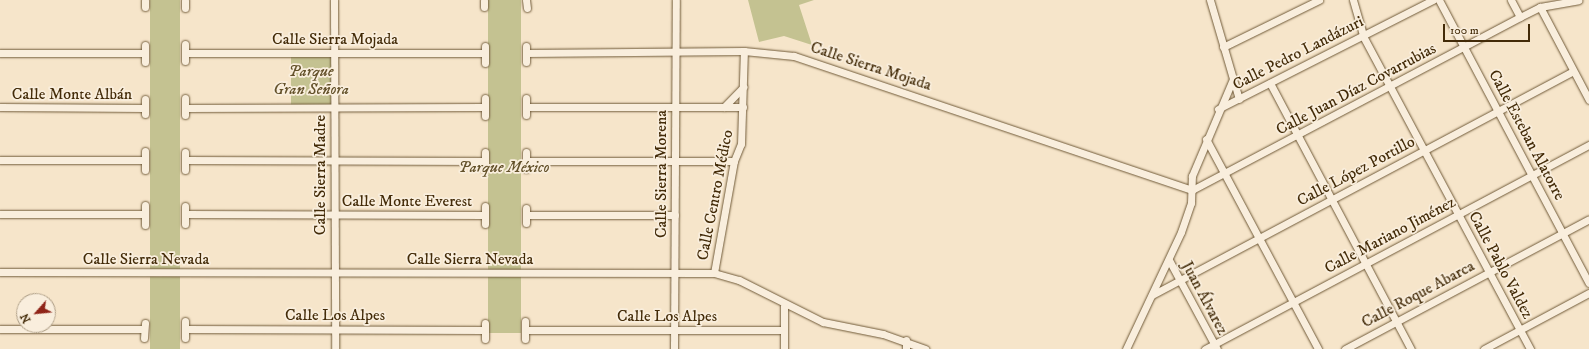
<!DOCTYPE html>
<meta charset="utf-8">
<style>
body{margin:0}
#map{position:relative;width:1589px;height:349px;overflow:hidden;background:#f6e5ca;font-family:"IM FELL DW Pica",serif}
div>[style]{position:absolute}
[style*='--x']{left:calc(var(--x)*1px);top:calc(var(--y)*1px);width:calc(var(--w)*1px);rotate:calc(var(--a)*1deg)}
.green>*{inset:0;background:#c4c291;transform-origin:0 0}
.roads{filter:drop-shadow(0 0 1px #705a38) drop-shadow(0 0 1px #705a38)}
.minor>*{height:7px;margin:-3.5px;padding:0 3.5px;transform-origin:3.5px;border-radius:3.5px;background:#f9eedd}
span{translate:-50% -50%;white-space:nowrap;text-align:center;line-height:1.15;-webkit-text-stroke:3.5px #f9eedd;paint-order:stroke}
.street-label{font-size:16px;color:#432b08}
.park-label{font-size:16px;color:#63512a;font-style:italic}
.north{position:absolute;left:16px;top:293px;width:40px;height:40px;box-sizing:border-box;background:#f9eedd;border:1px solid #b0a088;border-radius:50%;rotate:243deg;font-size:11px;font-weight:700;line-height:16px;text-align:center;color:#432b08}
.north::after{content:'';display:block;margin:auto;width:14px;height:18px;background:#8f2418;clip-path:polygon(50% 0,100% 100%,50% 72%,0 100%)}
.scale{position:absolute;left:1443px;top:24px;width:87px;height:18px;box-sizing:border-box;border:2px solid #432b08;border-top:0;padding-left:5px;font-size:12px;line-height:14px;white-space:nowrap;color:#432b08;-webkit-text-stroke:3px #f9eedd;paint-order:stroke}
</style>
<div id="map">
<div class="green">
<i style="left:150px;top:0;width:30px;height:349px"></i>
<i style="left:488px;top:0;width:33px;height:333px"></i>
<i style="clip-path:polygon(748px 0,814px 0,799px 5px,812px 45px,784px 36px,759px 42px)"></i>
<i style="left:291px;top:57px;width:40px;height:48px"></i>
</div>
<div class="roads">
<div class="minor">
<i style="--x:145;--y:0;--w:7;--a:90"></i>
<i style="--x:185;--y:0;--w:8;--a:90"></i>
<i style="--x:334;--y:0;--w:349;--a:89.8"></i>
<i style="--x:526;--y:0;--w:8;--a:83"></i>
<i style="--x:1210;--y:0;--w:103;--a:73.7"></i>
<i style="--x:1353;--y:0;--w:37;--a:74"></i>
<i style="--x:1363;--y:36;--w:355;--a:61.9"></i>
<i style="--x:1439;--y:0;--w:320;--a:62.1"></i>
<i style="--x:1511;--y:0;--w:19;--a:62"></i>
<i style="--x:484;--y:7;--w:7;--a:-90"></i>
<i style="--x:1540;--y:7;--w:105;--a:62.2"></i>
<i style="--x:185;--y:44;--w:17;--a:90"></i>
<i style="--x:485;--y:46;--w:17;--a:90"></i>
<i style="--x:526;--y:46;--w:16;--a:90"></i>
<i style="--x:1223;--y:47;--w:107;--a:-26.1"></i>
<i style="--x:0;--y:53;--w:145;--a:0"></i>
<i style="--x:185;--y:53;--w:300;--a:0"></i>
<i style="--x:526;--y:53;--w:218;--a:-0.5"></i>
<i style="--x:744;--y:51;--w:50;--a:5.7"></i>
<i style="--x:794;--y:56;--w:420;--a:18.6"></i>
<i style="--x:1192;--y:190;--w:371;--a:-27.8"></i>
<i style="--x:1520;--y:17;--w:22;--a:-27"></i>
<i style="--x:1540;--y:7;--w:39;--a:-10"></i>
<i style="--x:145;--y:62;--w:17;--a:-90"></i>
<i style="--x:1270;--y:83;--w:301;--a:62.1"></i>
<i style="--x:485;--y:98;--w:18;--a:90"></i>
<i style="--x:145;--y:99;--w:15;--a:90"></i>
<i style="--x:0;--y:107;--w:145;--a:0.4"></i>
<i style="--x:526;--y:107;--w:217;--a:0"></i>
<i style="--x:724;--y:107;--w:28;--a:-46"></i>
<i style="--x:185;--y:108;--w:300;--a:-0.2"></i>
<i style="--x:1218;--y:109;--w:241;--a:-26.9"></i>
<i style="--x:185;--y:115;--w:17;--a:-90"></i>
<i style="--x:526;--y:115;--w:17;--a:-90"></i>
<i style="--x:1206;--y:139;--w:238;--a:61.9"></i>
<i style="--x:185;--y:152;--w:18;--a:90"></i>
<i style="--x:526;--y:152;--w:17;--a:90"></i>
<i style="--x:0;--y:160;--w:145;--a:0"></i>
<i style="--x:185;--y:160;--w:300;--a:0.2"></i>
<i style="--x:526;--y:161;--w:208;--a:0"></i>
<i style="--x:485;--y:169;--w:17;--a:-90"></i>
<i style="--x:145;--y:170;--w:19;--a:-90"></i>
<i style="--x:145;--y:205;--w:20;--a:90"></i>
<i style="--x:485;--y:206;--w:18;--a:90"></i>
<i style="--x:0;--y:214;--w:145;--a:0"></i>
<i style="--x:185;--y:214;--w:300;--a:0.2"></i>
<i style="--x:526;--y:215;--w:149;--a:0"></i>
<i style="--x:526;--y:223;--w:15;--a:-90"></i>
<i style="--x:185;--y:224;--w:18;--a:-90"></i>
<i style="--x:1169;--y:260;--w:101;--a:61.7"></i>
<i style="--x:0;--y:272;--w:714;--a:0.08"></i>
<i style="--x:714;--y:273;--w:26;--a:16"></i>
<i style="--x:739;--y:280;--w:94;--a:26.6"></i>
<i style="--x:823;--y:322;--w:61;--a:11.3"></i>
<i style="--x:883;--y:334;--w:45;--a:19.7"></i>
<i style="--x:714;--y:273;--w:114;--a:-79.9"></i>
<i style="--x:734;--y:161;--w:18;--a:-68"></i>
<i style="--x:741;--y:144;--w:93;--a:-88.2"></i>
<i style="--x:1152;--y:295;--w:477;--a:-28"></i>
<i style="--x:485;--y:323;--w:16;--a:90"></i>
<i style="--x:0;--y:329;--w:144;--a:0"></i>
<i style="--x:185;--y:329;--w:300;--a:0.2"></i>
<i style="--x:526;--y:330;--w:258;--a:0"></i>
<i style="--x:144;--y:338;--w:15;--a:-86"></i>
<i style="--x:185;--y:338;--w:17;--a:-90"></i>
<i style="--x:525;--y:339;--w:18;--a:-90"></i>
<i style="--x:906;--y:340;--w:9;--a:90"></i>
<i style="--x:674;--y:349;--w:349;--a:-89.7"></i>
<i style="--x:784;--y:349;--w:43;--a:-90"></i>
<i style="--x:1126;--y:349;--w:129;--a:-64.8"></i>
<i style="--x:1181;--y:232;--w:31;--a:-71"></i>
<i style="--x:1191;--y:203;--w:27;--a:-88"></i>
<i style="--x:1192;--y:176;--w:105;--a:-67.1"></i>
<i style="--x:1205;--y:349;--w:435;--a:-28"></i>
<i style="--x:1345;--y:349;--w:276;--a:-28"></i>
<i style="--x:1484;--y:349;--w:119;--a:-28.1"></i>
</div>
</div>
<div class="street-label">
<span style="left:335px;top:39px">Calle Sierra Mojada</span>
<span style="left:1298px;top:53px;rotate:-27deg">Calle Pedro Landázuri</span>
<span style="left:871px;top:66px;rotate:18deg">Calle Sierra Mojada</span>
<span style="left:1356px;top:89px;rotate:-28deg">Calle Juan Díaz Covarrubias</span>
<span style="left:72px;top:94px">Calle Monte Albán</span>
<span style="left:1527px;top:135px;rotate:62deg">Calle Esteban Alatorre</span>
<span style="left:1356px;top:171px;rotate:-28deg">Calle López Portillo</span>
<span style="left:661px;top:174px;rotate:-90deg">Calle Sierra Morena</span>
<span style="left:320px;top:175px;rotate:-90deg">Calle Sierra Madre</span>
<span style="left:715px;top:195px;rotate:-79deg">Calle Centro Médico</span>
<span style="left:407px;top:201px">Calle Monte Everest</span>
<span style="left:1390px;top:235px;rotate:-28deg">Calle Mariano Jiménez</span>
<span style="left:146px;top:259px">Calle Sierra Nevada</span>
<span style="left:470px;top:259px">Calle Sierra Nevada</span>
<span style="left:1501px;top:265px;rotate:62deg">Calle Pablo Valdez</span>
<span style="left:1418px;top:294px;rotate:-28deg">Calle Roque Abarca</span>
<span style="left:1205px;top:298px;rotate:62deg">Juan Álvarez</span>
<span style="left:335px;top:315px">Calle Los Alpes</span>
<span style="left:667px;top:316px">Calle Los Alpes</span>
</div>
<div class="park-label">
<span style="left:311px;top:80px">Parque<br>Gran Señora</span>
<span style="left:504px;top:167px">Parque México</span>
</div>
<div class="north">N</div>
<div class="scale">100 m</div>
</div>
